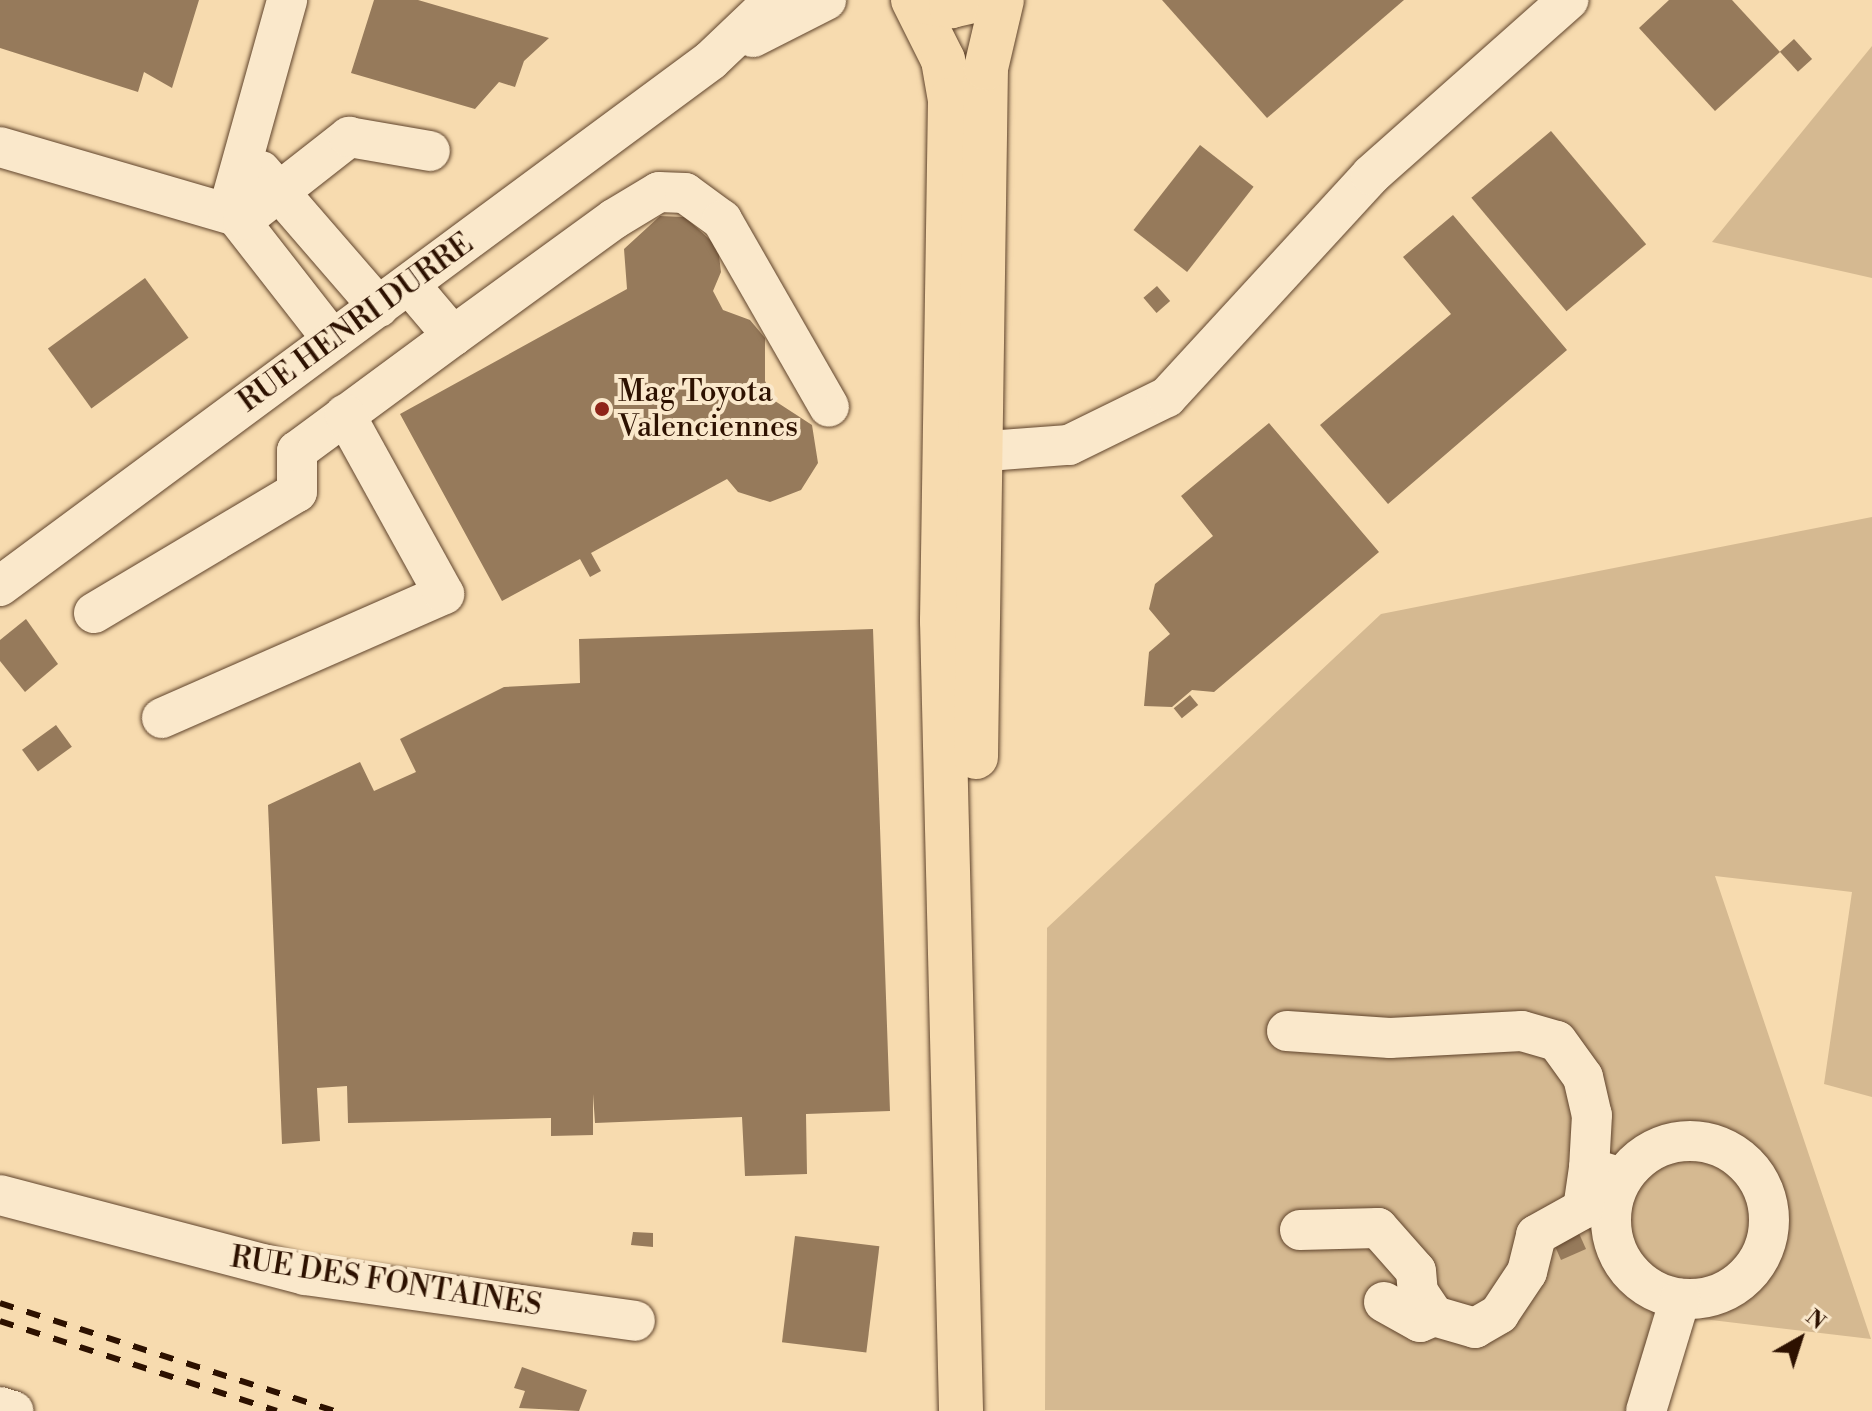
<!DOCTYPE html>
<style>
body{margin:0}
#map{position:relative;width:1872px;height:1411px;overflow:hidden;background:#f7dbaf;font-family:"Libre Bodoni",serif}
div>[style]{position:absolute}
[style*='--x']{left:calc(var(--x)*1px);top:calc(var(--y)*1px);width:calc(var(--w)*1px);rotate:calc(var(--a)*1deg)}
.green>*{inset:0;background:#d5b991}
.building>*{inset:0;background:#967a5b;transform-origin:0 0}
.roads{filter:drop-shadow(0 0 2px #60442c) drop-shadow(0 0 2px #60442c)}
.minor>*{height:40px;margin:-20px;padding:0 20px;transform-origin:20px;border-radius:20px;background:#fae8cb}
.minor>.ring{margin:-20px;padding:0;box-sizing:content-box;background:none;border:40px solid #fae8cb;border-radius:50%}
.major>*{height:44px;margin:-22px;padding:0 22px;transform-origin:22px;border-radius:22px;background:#f7dbaf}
.rail>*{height:6px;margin-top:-3px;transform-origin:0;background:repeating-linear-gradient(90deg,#2d1100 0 14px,transparent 0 28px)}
.dots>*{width:22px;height:22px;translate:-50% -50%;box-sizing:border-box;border:4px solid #fae8cb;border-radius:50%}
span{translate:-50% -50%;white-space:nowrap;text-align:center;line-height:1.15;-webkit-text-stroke:8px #fae8cb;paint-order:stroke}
.street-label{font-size:30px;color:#2d1100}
.poi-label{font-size:30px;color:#2d1100}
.left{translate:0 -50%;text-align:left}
.north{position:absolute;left:1760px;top:1299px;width:80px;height:80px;-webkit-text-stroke:6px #fae8cb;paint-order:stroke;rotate:39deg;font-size:22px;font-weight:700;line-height:32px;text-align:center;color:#2d1100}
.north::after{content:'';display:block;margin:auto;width:28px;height:36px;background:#2d1100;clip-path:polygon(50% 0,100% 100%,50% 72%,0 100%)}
</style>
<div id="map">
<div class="green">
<i style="clip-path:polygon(1872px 46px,1872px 278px,1712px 242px)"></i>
<i style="clip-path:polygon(1872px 517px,1872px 1097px,1824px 1084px,1852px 892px,1715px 876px,1871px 1339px,1653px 1313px,1631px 1411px,1045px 1410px,1047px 928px,1381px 614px)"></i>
</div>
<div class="building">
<i style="clip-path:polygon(0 0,199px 0,172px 88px,144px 72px,138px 92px,0 48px)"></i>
<i style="clip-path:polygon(374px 0,418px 0,549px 38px,524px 61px,515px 87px,499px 82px,475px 109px,351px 73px)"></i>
<i style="clip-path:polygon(1162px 0,1404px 0,1267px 118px)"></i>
<i style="clip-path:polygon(1669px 0,1732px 0,1780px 52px,1715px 111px,1639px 28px)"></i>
<i style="left:1794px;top:39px;width:27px;height:19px;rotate:48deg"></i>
<i style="left:1551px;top:131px;width:148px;height:104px;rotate:50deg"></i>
<i style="left:1200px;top:145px;width:68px;height:108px;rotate:38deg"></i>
<i style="clip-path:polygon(1453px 215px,1567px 350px,1388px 504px,1320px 425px,1451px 314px,1403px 257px)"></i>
<i style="clip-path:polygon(660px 216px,685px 217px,718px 247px,721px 272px,713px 291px,723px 310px,750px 320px,765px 338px,765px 381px,775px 401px,812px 425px,818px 463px,801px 490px,770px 502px,738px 492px,727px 479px,591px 553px,601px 571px,590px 577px,580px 559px,502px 601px,400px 414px,627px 289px,624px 249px)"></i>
<i style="left:145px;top:278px;width:74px;height:120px;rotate:54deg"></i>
<i style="left:1157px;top:286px;width:20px;height:18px;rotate:49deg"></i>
<i style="clip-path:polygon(1269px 423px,1379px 552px,1214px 692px,1192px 690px,1172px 707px,1144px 706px,1149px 652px,1170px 634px,1149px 609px,1155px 584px,1213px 536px,1181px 496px)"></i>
<i style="clip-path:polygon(26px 619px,58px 664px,25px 692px,0 661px,0 640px)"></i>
<i style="clip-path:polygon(873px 629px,890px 1111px,806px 1114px,807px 1174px,745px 1176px,742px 1117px,595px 1123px,593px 1094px,593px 1135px,551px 1136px,551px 1118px,348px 1123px,347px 1086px,317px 1088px,320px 1141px,282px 1144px,268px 805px,360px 762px,374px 791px,416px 772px,400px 739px,504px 687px,580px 683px,579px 639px)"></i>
<i style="left:1190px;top:695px;width:13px;height:21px;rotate:51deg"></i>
<i style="left:56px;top:725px;width:27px;height:42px;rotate:54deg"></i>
<i style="clip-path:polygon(1573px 1220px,1586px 1249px,1561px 1260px,1550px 1235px)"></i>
<i style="clip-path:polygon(633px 1232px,653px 1233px,653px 1247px,631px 1245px)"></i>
<i style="left:795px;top:1236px;width:85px;height:107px;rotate:7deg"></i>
<i style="clip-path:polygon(522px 1367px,587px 1390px,579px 1411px,519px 1408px,525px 1391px,514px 1388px)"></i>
</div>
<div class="roads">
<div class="minor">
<i style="--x:753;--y:37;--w:82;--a:-26.9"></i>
<i style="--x:0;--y:147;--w:246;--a:16.3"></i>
<i style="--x:236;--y:216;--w:157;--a:52"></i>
<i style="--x:261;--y:171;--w:180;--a:49.1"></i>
<i style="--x:228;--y:212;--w:220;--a:-74.4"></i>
<i style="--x:243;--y:220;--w:135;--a:-38.1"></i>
<i style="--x:349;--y:137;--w:82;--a:9.8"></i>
<i style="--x:409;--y:284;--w:68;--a:49.8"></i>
<i style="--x:453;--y:336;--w:199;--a:-36"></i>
<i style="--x:614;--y:219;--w:52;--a:-31"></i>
<i style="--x:659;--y:192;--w:26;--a:2"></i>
<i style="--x:685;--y:193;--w:46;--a:36.1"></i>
<i style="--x:722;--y:220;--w:215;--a:60.2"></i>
<i style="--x:948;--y:454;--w:121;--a:-4.3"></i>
<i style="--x:1069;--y:445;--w:109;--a:-26.1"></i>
<i style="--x:1167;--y:397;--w:301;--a:-47.4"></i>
<i style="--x:1371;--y:175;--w:264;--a:-41.6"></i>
<i style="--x:0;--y:586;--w:884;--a:-36.49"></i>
<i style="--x:711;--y:60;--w:87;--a:-43.6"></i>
<i style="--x:94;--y:613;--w:236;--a:-30.8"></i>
<i style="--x:297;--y:492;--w:41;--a:-90"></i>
<i style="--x:297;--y:451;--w:194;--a:-36.4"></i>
<i style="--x:162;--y:718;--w:308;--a:-23.7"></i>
<i style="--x:444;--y:594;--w:205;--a:-118.9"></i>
<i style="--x:1287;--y:1031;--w:103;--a:3.9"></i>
<i style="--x:1390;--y:1038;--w:132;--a:-3"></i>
<i style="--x:1522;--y:1031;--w:36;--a:16"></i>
<i style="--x:1557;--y:1041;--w:44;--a:54.2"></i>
<i style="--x:1583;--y:1077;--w:39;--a:77"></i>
<i style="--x:1592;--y:1115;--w:53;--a:93.2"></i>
<i style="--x:1589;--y:1168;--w:34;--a:17"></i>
<i class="ring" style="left:1611px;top:1141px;width:118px;height:118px"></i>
<i style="--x:0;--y:1195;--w:315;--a:14.7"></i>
<i style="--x:305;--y:1275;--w:333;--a:7.9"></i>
<i style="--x:1300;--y:1230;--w:78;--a:-1.5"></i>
<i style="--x:1378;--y:1228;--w:57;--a:48.5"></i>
<i style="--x:1416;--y:1271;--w:21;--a:85"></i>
<i style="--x:1418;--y:1292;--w:29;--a:56"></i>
<i style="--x:1384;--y:1302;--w:41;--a:29.1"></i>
<i style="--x:1420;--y:1322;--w:15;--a:-23"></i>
<i style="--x:1434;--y:1316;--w:43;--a:16.3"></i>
<i style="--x:1475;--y:1328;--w:28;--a:-30"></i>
<i style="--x:1499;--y:1314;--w:50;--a:-56.3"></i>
<i style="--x:1527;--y:1272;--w:38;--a:-76"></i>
<i style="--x:1536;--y:1235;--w:54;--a:-29"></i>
<i style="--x:1583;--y:1209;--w:41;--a:-81.7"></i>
<i style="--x:0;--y:1407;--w:14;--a:17"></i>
<i style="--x:1646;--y:1411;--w:117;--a:-73.1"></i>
</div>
<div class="major">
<i style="--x:913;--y:0;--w:67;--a:63.4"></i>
<i style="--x:943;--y:60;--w:41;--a:80.1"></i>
<i style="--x:950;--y:100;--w:521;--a:90.88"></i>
<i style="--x:942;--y:621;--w:790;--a:88.62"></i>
<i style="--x:916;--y:0;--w:36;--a:10"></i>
<i style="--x:951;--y:6;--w:28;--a:-13"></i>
<i style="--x:976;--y:757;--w:689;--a:-89.17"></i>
<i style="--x:986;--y:68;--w:70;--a:-76.8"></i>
</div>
</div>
<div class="rail">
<i style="--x:0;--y:1303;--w:351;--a:17.9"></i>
<i style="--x:0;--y:1321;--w:291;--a:18"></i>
</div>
<div class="dots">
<i style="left:602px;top:409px;background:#8f2418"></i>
</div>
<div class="street-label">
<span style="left:356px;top:323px;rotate:-36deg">RUE HENRI DURRE</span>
<span style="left:386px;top:1282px;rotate:9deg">RUE DES FONTAINES</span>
</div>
<div class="poi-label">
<span class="left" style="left:618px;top:409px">Mag Toyota<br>Valenciennes</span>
</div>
<div class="north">N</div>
</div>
